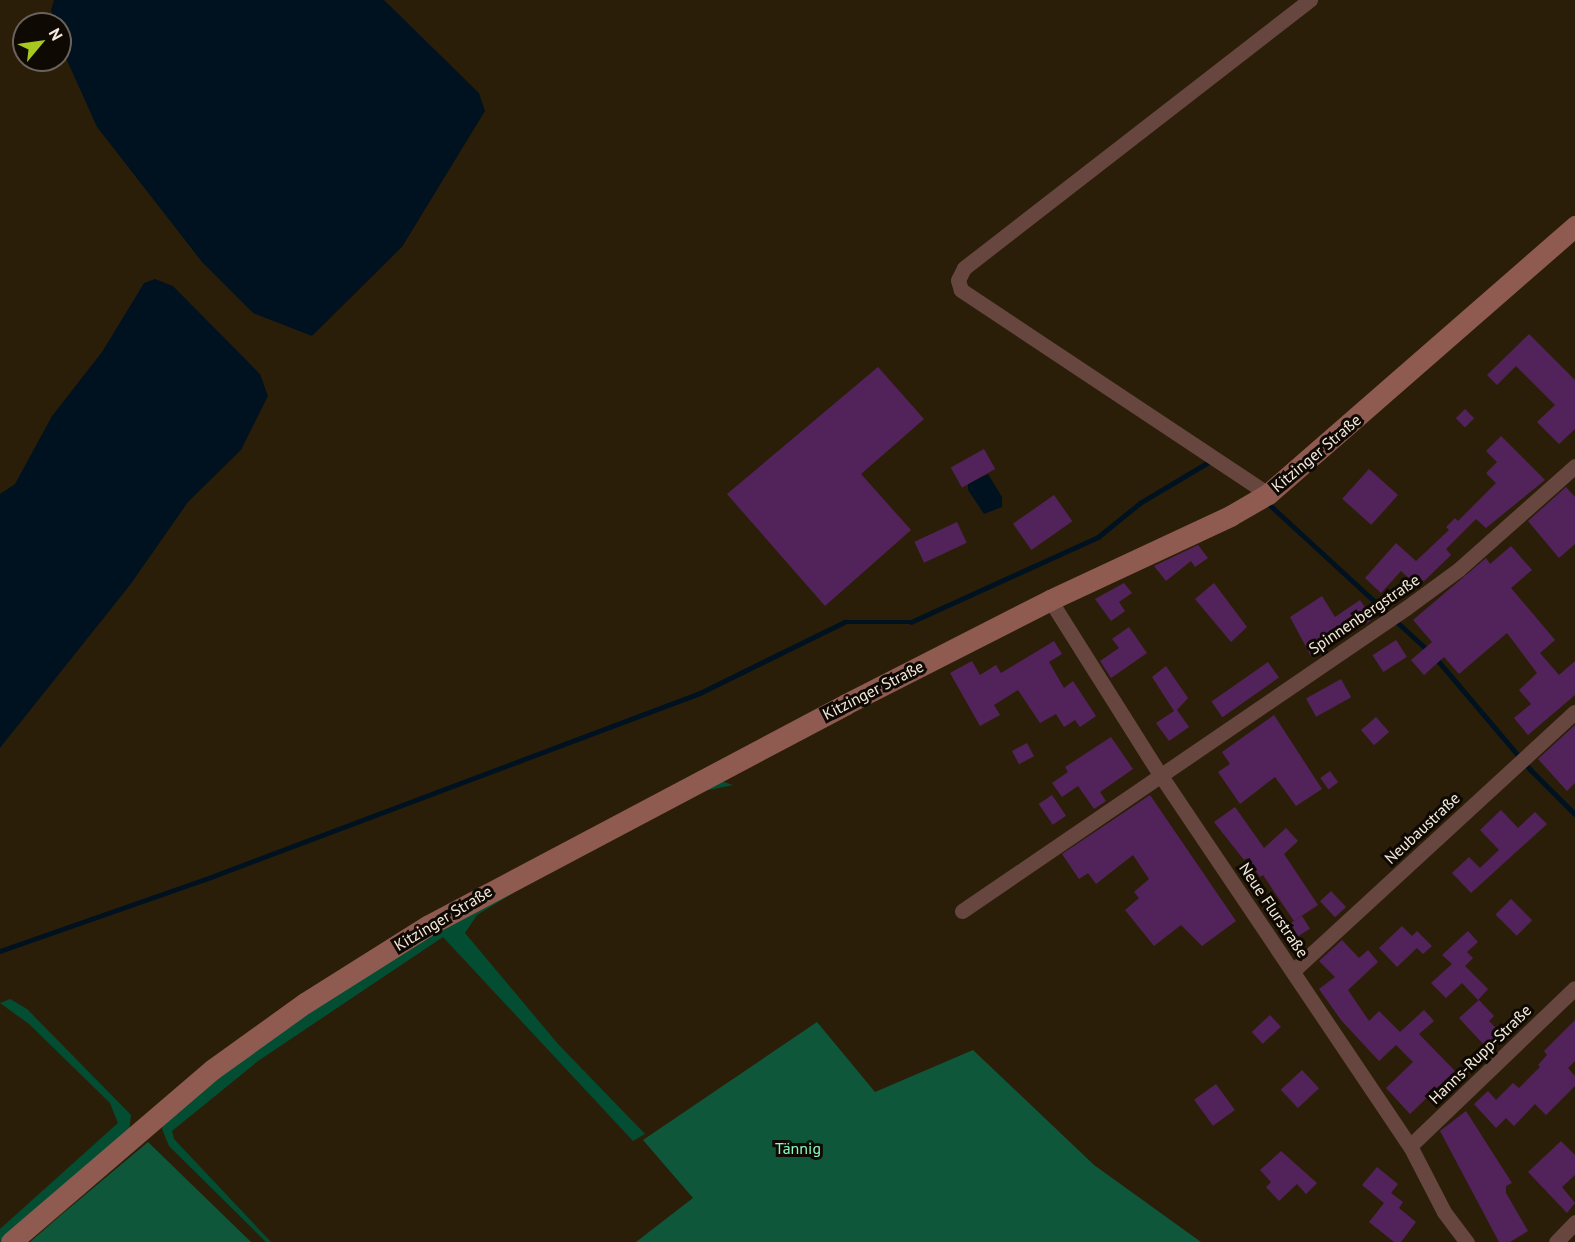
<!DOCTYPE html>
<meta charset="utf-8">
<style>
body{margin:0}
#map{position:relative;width:1575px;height:1242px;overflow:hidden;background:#2b1e09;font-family:"PT Sans",sans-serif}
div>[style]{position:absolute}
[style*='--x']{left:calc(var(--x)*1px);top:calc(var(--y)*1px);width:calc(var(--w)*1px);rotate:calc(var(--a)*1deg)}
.green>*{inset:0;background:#034e32}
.forest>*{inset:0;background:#0f573a}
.water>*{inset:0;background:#001220}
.stream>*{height:4.5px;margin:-2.25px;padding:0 2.25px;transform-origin:2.25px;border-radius:2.25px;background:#001220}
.building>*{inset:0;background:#52235a;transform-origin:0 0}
.street>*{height:15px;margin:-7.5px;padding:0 7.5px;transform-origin:7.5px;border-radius:7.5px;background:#674640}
.secondary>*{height:21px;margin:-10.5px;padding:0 10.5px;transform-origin:10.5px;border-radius:10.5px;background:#8f5b51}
span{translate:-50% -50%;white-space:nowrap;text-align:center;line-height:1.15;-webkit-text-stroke:6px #0f0903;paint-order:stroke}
.street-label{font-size:16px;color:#f4eade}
.park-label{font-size:16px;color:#87fcc3}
.north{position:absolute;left:12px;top:12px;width:60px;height:60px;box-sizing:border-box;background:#0f0903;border:2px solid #6b635b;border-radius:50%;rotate:61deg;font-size:16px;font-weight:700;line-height:24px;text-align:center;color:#f4eade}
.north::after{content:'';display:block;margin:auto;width:21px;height:27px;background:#a7c81f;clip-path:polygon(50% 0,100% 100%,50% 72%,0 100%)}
</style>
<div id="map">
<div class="green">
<i style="clip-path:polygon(721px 781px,733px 785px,704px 791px,525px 886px,477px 915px,465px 933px,558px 1044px,645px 1134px,633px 1141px,443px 937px,258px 1061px,172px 1131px,174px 1139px,271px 1242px,266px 1242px,169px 1146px,162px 1129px,165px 1120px,256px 1047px,418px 939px)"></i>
<i style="clip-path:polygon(10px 999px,27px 1009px,131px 1115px,129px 1132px,0 1242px,0 1229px,118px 1123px,110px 1103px,29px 1024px,0 1003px)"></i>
</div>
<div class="forest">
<i style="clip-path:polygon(817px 1022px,875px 1092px,973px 1050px,1094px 1165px,1201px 1242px,636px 1242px,693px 1198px,643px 1140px)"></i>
<i style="clip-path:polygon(148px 1142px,251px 1242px,30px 1242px,61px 1215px)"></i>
</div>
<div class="water">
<i style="clip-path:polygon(54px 0,384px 0,479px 93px,485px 111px,402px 247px,312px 336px,253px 313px,202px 262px,97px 127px,65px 56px,60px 24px,55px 24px,51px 10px)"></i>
<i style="clip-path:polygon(155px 279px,173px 286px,260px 374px,268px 396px,241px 450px,188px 502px,130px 585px,0 748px,0 494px,15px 484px,52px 416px,102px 352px,144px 283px)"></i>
<i style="clip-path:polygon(988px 474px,1002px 497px,1002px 507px,984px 514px,968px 490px,968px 484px)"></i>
</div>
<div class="stream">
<i style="--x:1270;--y:505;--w:216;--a:42.6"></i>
<i style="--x:1435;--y:657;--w:148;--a:49.7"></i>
<i style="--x:1531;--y:770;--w:62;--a:45"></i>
<i style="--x:0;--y:951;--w:215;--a:-19.3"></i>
<i style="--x:203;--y:880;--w:531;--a:-20.62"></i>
<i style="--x:700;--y:693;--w:161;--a:-26.2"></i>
<i style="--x:844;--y:622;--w:67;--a:0"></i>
<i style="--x:911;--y:622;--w:205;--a:-24.4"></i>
<i style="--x:1098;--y:537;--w:54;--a:-39"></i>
<i style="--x:1140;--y:503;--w:78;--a:-30.8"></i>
</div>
<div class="building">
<i style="clip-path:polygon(1529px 334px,1575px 380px,1575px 429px,1559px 444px,1537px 422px,1555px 405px,1516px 366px,1497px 385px,1487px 375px)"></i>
<i style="clip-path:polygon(878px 367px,924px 419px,861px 474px,911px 530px,825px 606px,727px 494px)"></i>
<i style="left:1465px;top:409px;width:13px;height:13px;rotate:45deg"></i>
<i style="clip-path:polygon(1501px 436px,1545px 480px,1486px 528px,1476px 519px,1446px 549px,1451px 555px,1418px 587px,1401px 571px,1381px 593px,1365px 578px,1396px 543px,1416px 561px,1449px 530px,1446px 527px,1455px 518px,1458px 521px,1496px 483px,1486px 473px,1497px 462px,1486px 451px)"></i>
<i style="left:984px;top:449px;width:23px;height:38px;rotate:61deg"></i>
<i style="left:1369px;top:469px;width:39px;height:40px;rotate:42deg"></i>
<i style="clip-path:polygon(1566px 487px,1575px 497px,1575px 544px,1559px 558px,1528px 521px)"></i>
<i style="left:1054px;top:495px;width:32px;height:50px;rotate:55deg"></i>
<i style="left:957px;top:522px;width:23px;height:47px;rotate:65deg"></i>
<i style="clip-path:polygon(1198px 545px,1208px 558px,1195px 567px,1191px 561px,1166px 581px,1154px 566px)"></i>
<i style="clip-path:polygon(1511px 546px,1532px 570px,1511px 588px,1555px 640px,1540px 653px,1559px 675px,1575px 661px,1575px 695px,1528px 735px,1514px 718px,1531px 704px,1519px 690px,1537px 673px,1507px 633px,1459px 674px,1444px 657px,1424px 675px,1411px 660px,1432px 642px,1413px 620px,1486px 558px,1490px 564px)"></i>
<i style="clip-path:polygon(1124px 583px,1132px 593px,1119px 602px,1125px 611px,1111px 621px,1095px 599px)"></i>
<i style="clip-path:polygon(1214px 583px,1247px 627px,1231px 642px,1195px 599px)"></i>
<i style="clip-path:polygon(1322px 596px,1335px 617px,1360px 600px,1373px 619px,1312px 658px,1290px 617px)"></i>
<i style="clip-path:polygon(1129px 627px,1147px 653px,1111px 678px,1100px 661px,1119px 648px,1112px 639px)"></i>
<i style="left:1396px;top:640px;width:20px;height:28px;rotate:57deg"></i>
<i style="clip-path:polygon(1054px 641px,1062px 654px,1049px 662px,1064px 688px,1073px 681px,1096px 716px,1080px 727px,1075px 720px,1064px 727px,1056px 714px,1040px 723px,1018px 690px,994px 705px,1000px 715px,980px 726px,950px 673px,972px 661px,980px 675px,996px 665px,1001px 673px)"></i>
<i style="left:1268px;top:662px;width:19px;height:69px;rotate:55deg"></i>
<i style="clip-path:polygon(1166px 666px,1188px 698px,1177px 710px,1189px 727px,1169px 741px,1156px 723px,1174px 711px,1152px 677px)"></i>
<i style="left:1341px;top:679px;width:21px;height:40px;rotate:61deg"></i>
<i style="clip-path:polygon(1274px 715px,1322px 789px,1296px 806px,1275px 777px,1240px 804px,1218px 772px,1230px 764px,1222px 752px)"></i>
<i style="left:1376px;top:717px;width:20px;height:20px;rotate:49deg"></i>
<i style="clip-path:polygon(1575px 725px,1575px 783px,1567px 791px,1538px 759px)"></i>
<i style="clip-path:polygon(1111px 737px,1133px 769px,1100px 792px,1106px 801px,1094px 809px,1078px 786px,1062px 797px,1052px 783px,1068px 772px,1065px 767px)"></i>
<i style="left:1027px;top:743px;width:15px;height:17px;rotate:62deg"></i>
<i style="left:1330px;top:771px;width:14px;height:12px;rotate:54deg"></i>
<i style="left:1052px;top:795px;width:25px;height:16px;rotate:56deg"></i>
<i style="clip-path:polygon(1150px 795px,1236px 921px,1202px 946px,1181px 925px,1154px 946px,1125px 910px,1139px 898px,1134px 892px,1149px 879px,1133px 855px,1096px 884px,1088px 873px,1079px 879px,1062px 854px)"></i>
<i style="clip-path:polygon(1235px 807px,1264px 848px,1286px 828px,1298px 841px,1284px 854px,1318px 905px,1294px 921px,1263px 875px,1260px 877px,1247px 858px,1244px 860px,1214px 822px)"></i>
<i style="clip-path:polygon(1501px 810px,1518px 828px,1535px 812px,1547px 824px,1471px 893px,1452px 873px,1469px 857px,1480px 868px,1499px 850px,1480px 830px)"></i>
<i style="left:1331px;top:891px;width:22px;height:15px;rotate:47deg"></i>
<i style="left:1511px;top:899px;width:30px;height:22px;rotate:45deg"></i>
<i style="left:1302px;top:916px;width:15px;height:14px;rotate:58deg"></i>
<i style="clip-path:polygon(1402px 926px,1412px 936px,1417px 931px,1432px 946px,1423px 954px,1417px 948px,1397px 967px,1379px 948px)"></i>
<i style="clip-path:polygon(1468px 931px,1478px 942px,1467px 952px,1473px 958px,1465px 966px,1488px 989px,1478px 1000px,1462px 983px,1446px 998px,1431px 983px,1452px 964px,1442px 955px)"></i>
<i style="clip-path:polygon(1342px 940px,1359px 958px,1368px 950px,1378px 962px,1348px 990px,1369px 1021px,1379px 1011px,1400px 1032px,1424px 1010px,1434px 1021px,1419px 1034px,1455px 1071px,1410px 1114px,1386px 1088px,1413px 1062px,1396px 1045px,1379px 1061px,1341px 1020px,1319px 989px,1335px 977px,1319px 961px)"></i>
<i style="clip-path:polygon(1479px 1000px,1494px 1016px,1489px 1021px,1500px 1032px,1485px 1046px,1459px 1018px)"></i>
<i style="left:1270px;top:1015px;width:16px;height:25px;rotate:47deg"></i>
<i style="clip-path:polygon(1575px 1020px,1575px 1061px,1568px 1068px,1575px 1076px,1575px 1086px,1546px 1115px,1535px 1104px,1514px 1126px,1506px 1118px,1496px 1128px,1474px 1104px,1488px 1091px,1496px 1100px,1513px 1083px,1519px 1088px,1540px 1067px,1538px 1065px,1547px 1055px,1544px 1051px)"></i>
<i style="left:1302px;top:1070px;width:25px;height:29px;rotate:47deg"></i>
<i style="left:1216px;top:1084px;width:32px;height:27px;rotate:54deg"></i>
<i style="clip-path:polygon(1466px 1111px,1512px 1183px,1506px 1186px,1506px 1193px,1528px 1231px,1510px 1242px,1499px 1242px,1440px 1131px)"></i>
<i style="clip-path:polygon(1561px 1141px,1575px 1155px,1575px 1175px,1562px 1187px,1575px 1203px,1567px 1213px,1528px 1172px)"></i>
<i style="clip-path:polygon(1281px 1151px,1317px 1183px,1306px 1194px,1297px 1184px,1279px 1201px,1266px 1187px,1271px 1182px,1260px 1170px)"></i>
<i style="clip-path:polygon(1377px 1167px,1398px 1184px,1391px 1193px,1403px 1202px,1399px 1208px,1416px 1222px,1401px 1242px,1394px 1242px,1369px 1222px,1384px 1203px,1362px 1185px)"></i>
</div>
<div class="street">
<i style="--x:1268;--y:494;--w:369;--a:-146.4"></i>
<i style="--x:961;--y:290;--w:10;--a:-107"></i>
<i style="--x:958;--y:280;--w:13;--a:-63"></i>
<i style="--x:964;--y:268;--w:438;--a:-37.8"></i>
<i style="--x:1050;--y:600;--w:204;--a:57.8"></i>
<i style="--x:1159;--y:773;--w:450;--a:56.1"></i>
<i style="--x:1410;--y:1146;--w:74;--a:62.7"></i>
<i style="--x:1444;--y:1212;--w:38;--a:53"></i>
<i style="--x:962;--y:911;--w:538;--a:-34.31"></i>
<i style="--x:1406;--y:608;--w:66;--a:-36.3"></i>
<i style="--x:1459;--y:569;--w:155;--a:-41.6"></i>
<i style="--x:1294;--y:970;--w:381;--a:-42.6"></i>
<i style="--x:1410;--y:1146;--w:228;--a:-43.8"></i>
<i style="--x:1556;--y:1242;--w:28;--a:-46"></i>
</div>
<div class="secondary">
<i style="--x:11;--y:1242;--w:266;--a:-40.6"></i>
<i style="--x:213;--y:1069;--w:113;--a:-35.7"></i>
<i style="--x:305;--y:1003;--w:146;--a:-32.2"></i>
<i style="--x:429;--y:925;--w:472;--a:-27.9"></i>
<i style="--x:846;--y:704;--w:229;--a:-27"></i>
<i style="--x:1050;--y:600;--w:199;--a:-25"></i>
<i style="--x:1230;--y:516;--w:44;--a:-30.1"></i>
<i style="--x:1268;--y:494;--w:408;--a:-41.1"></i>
</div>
<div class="street-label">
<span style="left:1316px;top:453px;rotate:-40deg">Kitzinger Straße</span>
<span style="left:1364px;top:614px;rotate:-34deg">Spinnenbergstraße</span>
<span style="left:873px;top:690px;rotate:-27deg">Kitzinger Straße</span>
<span style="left:1422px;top:828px;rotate:-43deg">Neubaustraße</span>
<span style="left:1274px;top:910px;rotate:56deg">Neue Flurstraße</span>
<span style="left:443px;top:918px;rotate:-31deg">Kitzinger Straße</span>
<span style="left:1480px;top:1054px;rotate:-44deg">Hanns-Rupp-Straße</span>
</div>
<div class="park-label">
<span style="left:798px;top:1148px">Tännig</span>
</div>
<div class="north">N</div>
</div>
